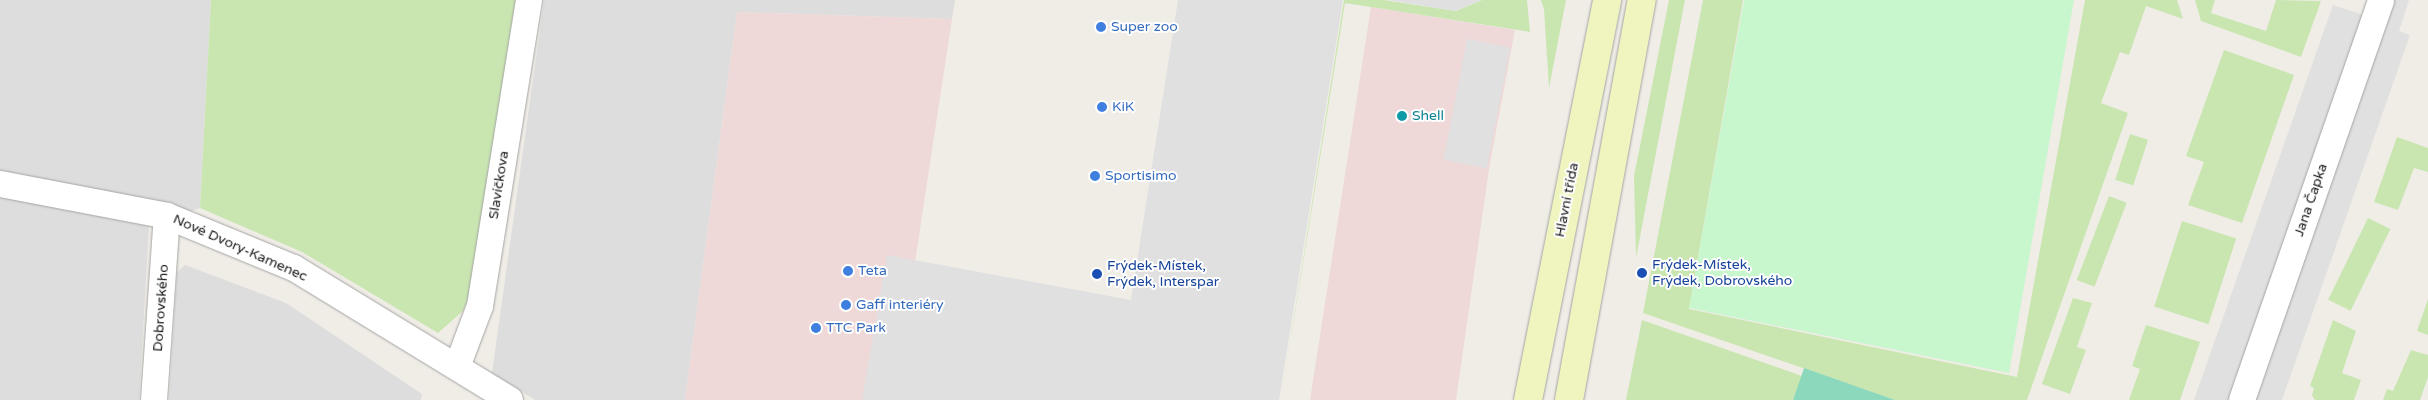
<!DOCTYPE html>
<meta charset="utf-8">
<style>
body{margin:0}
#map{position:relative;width:2428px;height:400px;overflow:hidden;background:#f0ede7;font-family:"Varela Round",sans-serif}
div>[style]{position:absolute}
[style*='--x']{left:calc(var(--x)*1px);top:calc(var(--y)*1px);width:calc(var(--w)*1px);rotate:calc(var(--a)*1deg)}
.residential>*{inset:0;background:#dedddd}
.commercial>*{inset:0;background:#efd9d8}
.grass>*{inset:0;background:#c9e6b1;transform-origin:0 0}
.park>*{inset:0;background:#c8f6cd}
.pitch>*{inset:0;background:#8bd8bd}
.parking>*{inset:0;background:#e0e0e0;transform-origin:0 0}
.roads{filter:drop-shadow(0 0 1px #a4a4a4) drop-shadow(0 0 1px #a4a4a4)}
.minor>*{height:26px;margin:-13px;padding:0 13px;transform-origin:13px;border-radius:13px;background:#fff}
.secondary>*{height:28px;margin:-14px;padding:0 14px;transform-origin:14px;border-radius:14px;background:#f0f5bf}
.dots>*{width:14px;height:14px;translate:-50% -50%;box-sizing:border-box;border:2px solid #fff;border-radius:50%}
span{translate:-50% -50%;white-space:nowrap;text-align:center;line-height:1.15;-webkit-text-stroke:4px #fff;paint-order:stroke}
.shop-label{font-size:14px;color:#366cbe}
.left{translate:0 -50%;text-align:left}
.culture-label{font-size:14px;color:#0d838f}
.street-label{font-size:14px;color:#202020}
.transit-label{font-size:14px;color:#164399}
</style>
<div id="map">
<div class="residential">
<i style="clip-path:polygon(0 0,211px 0,200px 208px,149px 227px,139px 400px,0 400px)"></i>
<i style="clip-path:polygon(544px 0,955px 0,952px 19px,737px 12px,685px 400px,535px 400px,492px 373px)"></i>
<i style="clip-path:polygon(185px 265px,286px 303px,422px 394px,421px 400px,169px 400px,177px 272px)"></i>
</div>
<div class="commercial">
<i style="clip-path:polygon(1371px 7px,1515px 30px,1489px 169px,1456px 400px,1310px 400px)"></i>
<i style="clip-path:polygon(737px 12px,952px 19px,894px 400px,685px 400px)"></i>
</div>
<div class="grass">
<i style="clip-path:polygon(211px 0,521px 0,476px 281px,463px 311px,438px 333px,302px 252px,200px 208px)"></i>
<i style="clip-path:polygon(1344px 0,1384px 0,1456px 11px,1482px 0,1527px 0,1530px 32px,1345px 3px,1281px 400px)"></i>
<i style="clip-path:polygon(1541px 0,1566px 0,1549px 88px,1544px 9px)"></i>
<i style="clip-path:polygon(1669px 0,1685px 0,1636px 258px,1634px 176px)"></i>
<i style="clip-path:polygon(1703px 0,1743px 0,1689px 309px,2017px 377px,2085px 0,2177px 0,2183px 19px,2146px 6px,2129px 55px,2120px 52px,2101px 103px,2128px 113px,2027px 400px,1895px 400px,1643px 313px)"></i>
<i style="clip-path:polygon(2195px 0,2215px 0,2211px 13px,2266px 31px,2276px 0,2321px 1px,2301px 57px,2201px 21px)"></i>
<i style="clip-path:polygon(2224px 50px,2294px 75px,2242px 223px,2188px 205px,2204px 162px,2186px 156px)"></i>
<i style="left:2130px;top:134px;width:19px;height:48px;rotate:18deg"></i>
<i style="clip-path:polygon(2397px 137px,2428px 148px,2428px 172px,2414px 168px,2398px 210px,2374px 202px)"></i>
<i style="left:2109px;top:196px;width:19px;height:90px;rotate:21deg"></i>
<i style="left:2368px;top:218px;width:25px;height:91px;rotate:26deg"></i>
<i style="left:2182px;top:221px;width:57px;height:90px;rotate:18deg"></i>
<i style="clip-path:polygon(2073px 298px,2092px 303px,2077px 347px,2086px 350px,2070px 394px,2042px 384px)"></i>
<i style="clip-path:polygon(2428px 299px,2428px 335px,2417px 331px)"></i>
<i style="clip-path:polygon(1642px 320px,1802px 376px,1793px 400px,1626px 400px)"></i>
<i style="clip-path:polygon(2333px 320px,2356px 331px,2342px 373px,2361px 380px,2354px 400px,2315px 400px,2312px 395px,2314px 388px,2310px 386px)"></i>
<i style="clip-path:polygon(2146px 325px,2200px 342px,2180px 400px,2129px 400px,2140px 369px,2132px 366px)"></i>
<i style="clip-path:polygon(2411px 350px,2428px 355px,2428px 377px,2420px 400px,2383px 400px,2387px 389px,2393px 391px)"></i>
</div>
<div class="park">
<i style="clip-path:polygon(1744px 0,2074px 0,2009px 373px,1689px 308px)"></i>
</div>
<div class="pitch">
<i style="clip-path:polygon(1804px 368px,1895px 400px,1793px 400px)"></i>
</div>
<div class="parking">
<i style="clip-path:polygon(1178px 0,1343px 0,1279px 400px,862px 400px,887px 255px,1131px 300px)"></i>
<i style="clip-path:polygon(1388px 0,1481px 0,1456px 11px)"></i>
<i style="clip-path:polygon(2381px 0,2409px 0,2399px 31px,2410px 35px,2282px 400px,2194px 400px,2333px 5px,2375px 19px)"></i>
<i style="left:1467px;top:39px;width:44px;height:123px;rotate:11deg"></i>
</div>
<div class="roads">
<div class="minor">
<i style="--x:0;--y:184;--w:170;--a:10.8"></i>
<i style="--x:167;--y:216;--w:137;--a:22.3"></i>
<i style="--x:294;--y:268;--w:253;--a:31.4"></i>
<i style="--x:457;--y:367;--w:65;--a:-69.3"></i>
<i style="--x:480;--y:306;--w:310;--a:-80.9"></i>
<i style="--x:154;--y:400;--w:184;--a:-86"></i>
<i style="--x:2242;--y:400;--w:423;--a:-70.8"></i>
</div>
<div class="secondary">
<i style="--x:1528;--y:400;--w:408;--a:-78.8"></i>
<i style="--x:1569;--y:400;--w:407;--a:-79.7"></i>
</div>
</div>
<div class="dots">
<i style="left:1101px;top:27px;background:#3f7fe0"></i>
<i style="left:1102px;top:107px;background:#3f7fe0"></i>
<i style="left:1402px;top:116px;background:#0f9aa8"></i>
<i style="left:1095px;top:176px;background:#3f7fe0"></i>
<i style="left:848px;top:271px;background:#3f7fe0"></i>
<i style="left:1642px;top:273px;background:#1a4fb4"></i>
<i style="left:1097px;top:274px;background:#1a4fb4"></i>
<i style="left:846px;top:305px;background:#3f7fe0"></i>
<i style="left:816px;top:328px;background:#3f7fe0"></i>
</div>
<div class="shop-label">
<span class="left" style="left:1111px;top:27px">Super zoo</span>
<span class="left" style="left:1112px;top:107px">KiK</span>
<span class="left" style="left:1105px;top:176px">Sportisimo</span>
<span class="left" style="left:858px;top:271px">Teta</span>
<span class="left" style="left:856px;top:305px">Gaff interiéry</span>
<span class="left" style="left:826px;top:328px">TTC Park</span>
</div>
<div class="culture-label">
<span class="left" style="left:1412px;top:116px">Shell</span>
</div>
<div class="street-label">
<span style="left:499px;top:185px;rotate:-81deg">Slavíčkova</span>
<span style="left:1567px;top:200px;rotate:-79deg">Hlavní třída</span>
<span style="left:2311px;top:200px;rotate:-71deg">Jana Čapka</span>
<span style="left:240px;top:248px;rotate:24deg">Nové Dvory-Kamenec</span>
<span style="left:161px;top:308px;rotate:-86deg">Dobrovského</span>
</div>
<div class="transit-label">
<span class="left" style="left:1652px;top:273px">Frýdek-Místek,<br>Frýdek, Dobrovského</span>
<span class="left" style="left:1107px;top:274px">Frýdek-Místek,<br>Frýdek, Interspar</span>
</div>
</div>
